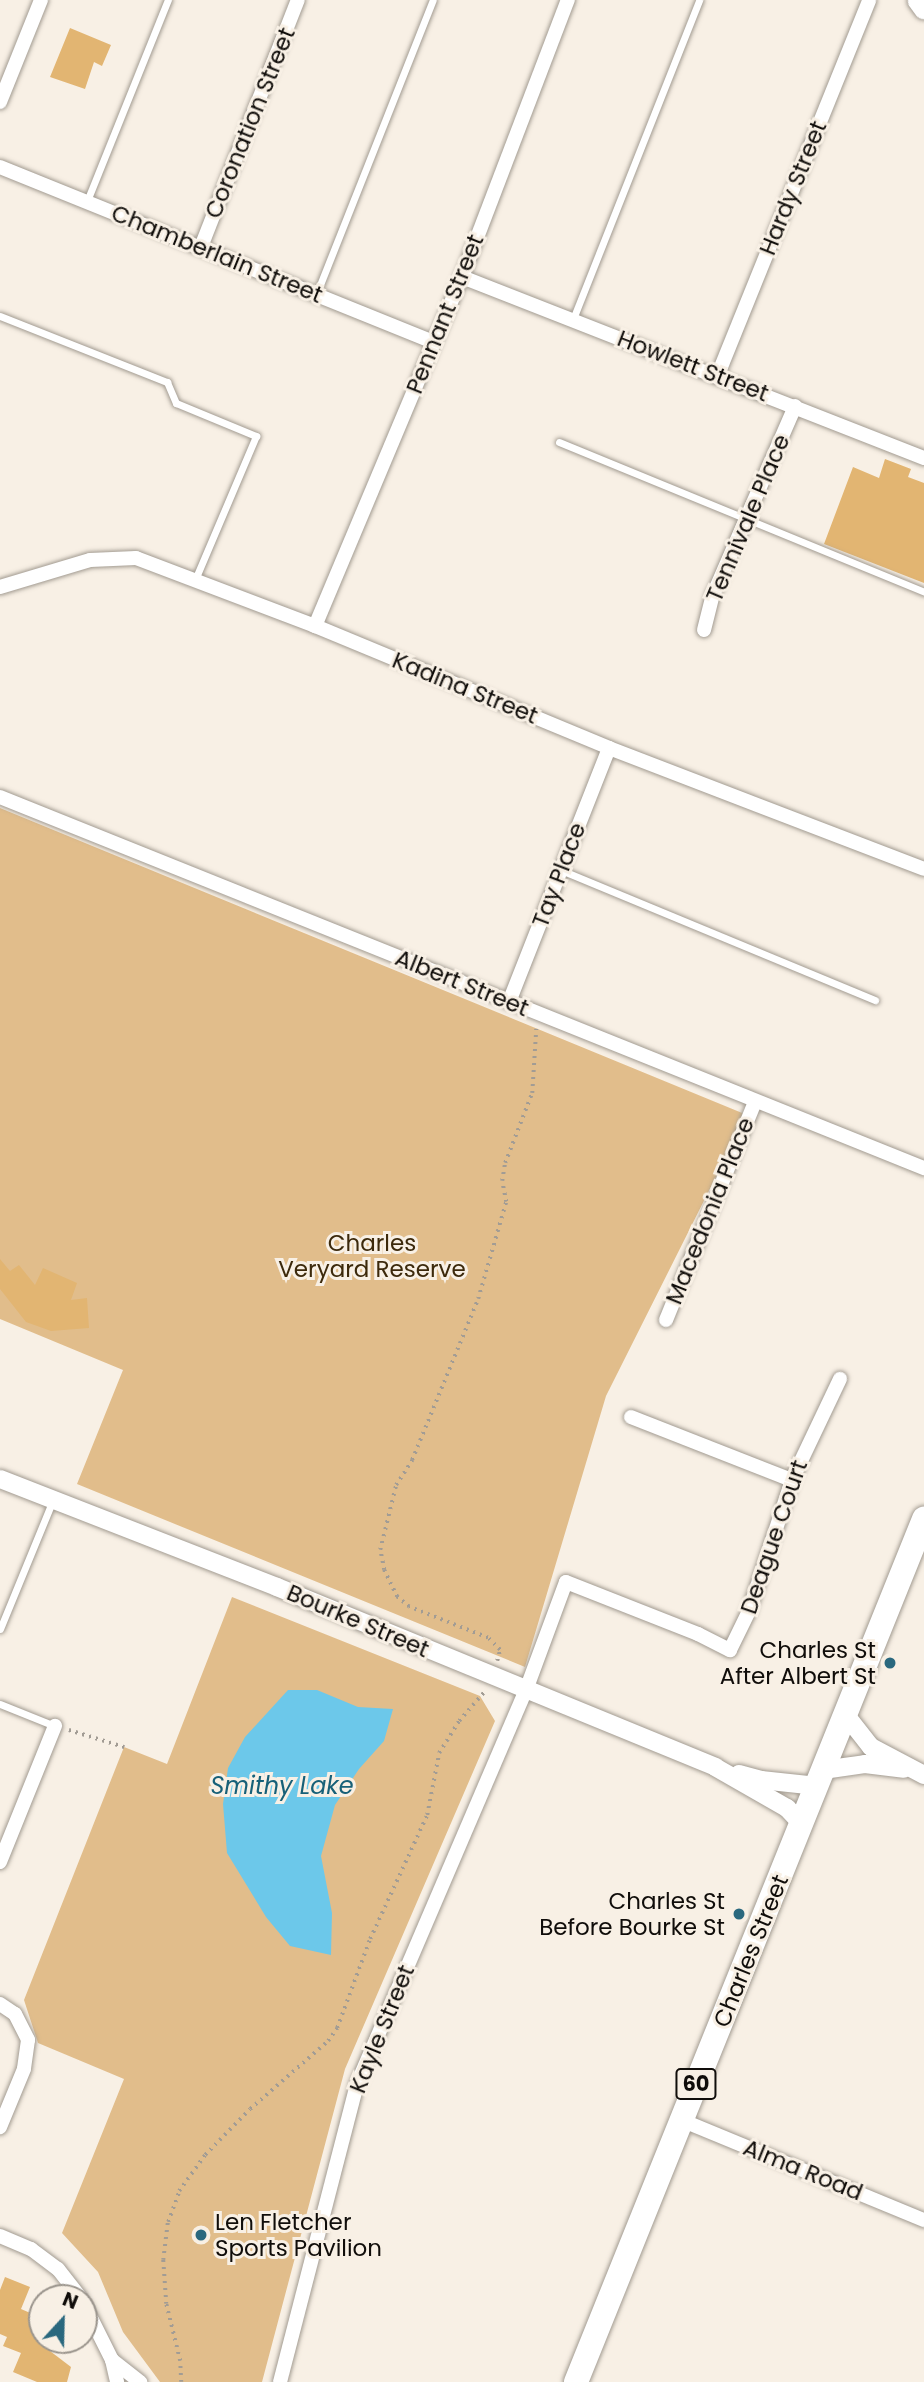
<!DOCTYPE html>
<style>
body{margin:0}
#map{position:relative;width:924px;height:2382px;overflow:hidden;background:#f8f0e5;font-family:Poppins,sans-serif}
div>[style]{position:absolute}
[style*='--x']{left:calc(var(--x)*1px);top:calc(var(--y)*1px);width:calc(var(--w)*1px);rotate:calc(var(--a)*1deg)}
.green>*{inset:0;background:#e1bd8b}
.water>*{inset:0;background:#6cc8ea}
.building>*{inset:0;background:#e2b572}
.path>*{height:3.5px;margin-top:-1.75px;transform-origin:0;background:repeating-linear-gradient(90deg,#a29c94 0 2px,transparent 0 7px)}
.roads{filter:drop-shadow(0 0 2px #a29b91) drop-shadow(0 0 2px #a29b91)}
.service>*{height:7px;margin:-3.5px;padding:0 3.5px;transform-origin:3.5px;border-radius:3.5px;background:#fff}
.minor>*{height:14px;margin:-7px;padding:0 7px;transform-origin:7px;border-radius:7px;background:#fff}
.tertiary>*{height:18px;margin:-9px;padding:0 9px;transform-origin:9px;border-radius:9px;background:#fff}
.primary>*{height:23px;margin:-11.5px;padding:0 11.5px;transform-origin:11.5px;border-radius:11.5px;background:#fff}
.trunk>*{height:24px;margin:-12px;padding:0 12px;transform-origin:12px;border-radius:12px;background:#fff}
.dots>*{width:19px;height:19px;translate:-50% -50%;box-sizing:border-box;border:4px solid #f8f0e5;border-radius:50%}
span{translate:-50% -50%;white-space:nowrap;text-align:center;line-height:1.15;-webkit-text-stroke:6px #f8f0e5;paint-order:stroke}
.shield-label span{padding:2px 5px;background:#f8f0e5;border:2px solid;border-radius:5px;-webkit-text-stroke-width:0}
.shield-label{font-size:21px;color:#100d0a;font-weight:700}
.street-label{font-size:23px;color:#100d0a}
.park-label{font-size:23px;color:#3c290b}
.poi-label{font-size:23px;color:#100d0a}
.right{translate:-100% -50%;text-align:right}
.left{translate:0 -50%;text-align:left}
.water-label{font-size:24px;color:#176078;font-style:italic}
.north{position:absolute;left:28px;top:2284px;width:70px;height:70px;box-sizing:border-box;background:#f8f0e5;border:2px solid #9b958d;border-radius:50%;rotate:22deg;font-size:19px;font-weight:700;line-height:28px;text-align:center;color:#100d0a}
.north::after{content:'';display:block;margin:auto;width:24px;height:32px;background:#2a687e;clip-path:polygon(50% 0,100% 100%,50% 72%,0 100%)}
</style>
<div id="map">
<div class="green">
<i style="clip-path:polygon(0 808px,747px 1115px,606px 1396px,525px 1667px,77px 1484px,123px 1370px,0 1319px)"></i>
<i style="clip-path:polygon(232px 1597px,480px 1696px,495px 1721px,345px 2069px,262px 2382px,160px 2382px,123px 2332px,98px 2272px,62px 2233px,124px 2079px,38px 2043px,24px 2000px,124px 1747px,167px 1764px)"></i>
</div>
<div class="water">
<i style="clip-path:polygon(288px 1690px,317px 1690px,358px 1707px,393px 1709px,384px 1741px,359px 1769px,335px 1805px,321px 1856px,332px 1913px,331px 1955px,290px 1946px,266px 1917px,227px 1853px,223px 1804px,228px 1768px,245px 1737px)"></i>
</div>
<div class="building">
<i style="clip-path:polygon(70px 28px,111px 45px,102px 66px,94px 62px,85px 89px,50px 77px)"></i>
<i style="clip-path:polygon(885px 459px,911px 469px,908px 477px,924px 483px,924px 583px,824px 544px,853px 467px,879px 478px)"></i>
<i style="clip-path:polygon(0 1259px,10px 1271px,19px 1265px,35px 1285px,43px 1268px,77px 1283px,71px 1300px,87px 1298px,89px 1328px,51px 1331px,26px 1322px,0 1289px)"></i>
<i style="clip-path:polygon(5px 2277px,30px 2287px,21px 2309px,42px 2318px,42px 2340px,54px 2340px,50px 2351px,71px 2367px,67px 2382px,37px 2382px,13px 2372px,21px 2353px,3px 2346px,7px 2337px,0 2334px,0 2290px)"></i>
</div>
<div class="path">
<i style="--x:497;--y:1661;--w:11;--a:-75"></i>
<i style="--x:500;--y:1650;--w:17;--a:-135"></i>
<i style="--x:488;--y:1638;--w:85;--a:-158.6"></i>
<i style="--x:409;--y:1607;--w:16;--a:-140"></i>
<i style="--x:397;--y:1597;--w:30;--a:-116"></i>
<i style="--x:384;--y:1570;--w:20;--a:-101"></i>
<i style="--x:380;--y:1550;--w:67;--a:-76.2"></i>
<i style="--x:396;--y:1485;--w:30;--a:-57"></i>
<i style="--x:412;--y:1460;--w:174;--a:-67.7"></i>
<i style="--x:478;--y:1299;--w:101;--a:-73.9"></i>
<i style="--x:506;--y:1202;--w:21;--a:-101"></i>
<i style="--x:502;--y:1181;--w:18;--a:-81"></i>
<i style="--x:505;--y:1163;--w:75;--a:-68.9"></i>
<i style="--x:532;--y:1093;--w:64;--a:-86.4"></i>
<i style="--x:69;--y:1730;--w:58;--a:17.2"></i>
<i style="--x:181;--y:2382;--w:21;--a:-93"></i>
<i style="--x:180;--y:2361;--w:59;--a:-103.8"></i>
<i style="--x:166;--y:2304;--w:44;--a:-93.9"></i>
<i style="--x:163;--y:2260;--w:38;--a:-83"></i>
<i style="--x:168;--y:2222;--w:33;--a:-70"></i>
<i style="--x:179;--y:2191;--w:44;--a:-54.2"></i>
<i style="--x:205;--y:2155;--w:64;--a:-45.6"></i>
<i style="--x:250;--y:2109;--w:103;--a:-41.1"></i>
<i style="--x:328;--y:2041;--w:16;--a:-55"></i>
<i style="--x:337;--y:2028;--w:95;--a:-69.7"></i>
<i style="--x:370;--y:1939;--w:136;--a:-65.3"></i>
<i style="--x:427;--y:1815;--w:63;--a:-79"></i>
<i style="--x:439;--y:1753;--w:38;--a:-58"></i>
<i style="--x:459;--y:1721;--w:40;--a:-49"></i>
</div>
<div class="roads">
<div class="service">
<i style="--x:87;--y:201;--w:217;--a:-68.1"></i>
<i style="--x:316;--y:295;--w:317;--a:-68.4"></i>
<i style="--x:0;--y:316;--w:180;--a:21.6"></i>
<i style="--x:167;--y:382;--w:23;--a:67"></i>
<i style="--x:176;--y:403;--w:87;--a:22.4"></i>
<i style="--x:256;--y:436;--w:156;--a:113"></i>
<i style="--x:573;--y:319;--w:343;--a:-68.4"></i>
<i style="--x:559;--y:442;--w:395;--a:22.3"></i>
<i style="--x:561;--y:870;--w:340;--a:22.5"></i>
<i style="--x:0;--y:1629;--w:139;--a:-67.7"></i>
<i style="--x:0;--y:1704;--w:59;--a:21.8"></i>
</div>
<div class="minor">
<i style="--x:0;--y:102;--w:110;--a:-68.1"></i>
<i style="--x:0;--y:167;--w:468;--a:22"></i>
<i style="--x:201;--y:247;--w:265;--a:-68.6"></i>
<i style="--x:462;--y:277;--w:496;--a:21.4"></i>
<i style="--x:717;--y:377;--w:406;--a:-68"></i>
<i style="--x:0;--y:587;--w:94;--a:-16.7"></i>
<i style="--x:90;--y:560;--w:46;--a:-2.5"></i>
<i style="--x:136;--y:558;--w:191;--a:20.8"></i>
<i style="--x:315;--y:626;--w:318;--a:22.5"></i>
<i style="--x:609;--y:748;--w:337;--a:21"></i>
<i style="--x:315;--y:626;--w:379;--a:-67.2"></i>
<i style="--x:462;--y:277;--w:297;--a:-69.1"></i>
<i style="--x:704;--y:630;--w:36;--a:-76"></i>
<i style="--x:713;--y:595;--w:206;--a:-66.5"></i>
<i style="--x:0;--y:797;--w:996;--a:21.88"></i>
<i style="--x:509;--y:1002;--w:273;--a:-68.5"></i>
<i style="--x:666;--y:1320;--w:235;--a:-67.8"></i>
<i style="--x:631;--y:1417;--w:173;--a:21.4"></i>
<i style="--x:0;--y:1862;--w:147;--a:-68"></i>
<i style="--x:0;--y:2004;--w:18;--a:34"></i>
<i style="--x:15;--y:2014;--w:29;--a:63"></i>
<i style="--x:28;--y:2040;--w:29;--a:98"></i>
<i style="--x:24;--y:2069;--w:63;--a:112.5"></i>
<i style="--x:681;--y:2120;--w:263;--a:22.4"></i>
<i style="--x:0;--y:2236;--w:34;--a:23"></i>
<i style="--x:31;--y:2249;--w:34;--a:37"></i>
<i style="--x:58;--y:2269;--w:37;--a:52"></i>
<i style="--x:84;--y:2304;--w:63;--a:63.4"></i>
<i style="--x:112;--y:2360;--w:23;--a:77"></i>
<i style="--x:112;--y:2360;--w:36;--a:38"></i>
<i style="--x:280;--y:2382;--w:308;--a:-75.5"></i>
<i style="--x:357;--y:2084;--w:429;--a:-66.8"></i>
<i style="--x:526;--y:1690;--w:115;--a:-69.7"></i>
<i style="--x:566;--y:1582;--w:142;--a:21.5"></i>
<i style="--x:698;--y:1634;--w:36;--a:27"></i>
<i style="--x:730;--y:1650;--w:43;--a:-64"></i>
<i style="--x:749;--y:1611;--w:138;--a:-71.8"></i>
<i style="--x:792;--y:1480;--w:112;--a:-64.6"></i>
</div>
<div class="tertiary">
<i style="--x:0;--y:1479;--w:297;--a:21.3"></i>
<i style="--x:277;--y:1587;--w:474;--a:22.3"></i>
<i style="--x:715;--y:1767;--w:83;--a:29.7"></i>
<i style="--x:787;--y:1808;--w:22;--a:47"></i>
<i style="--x:845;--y:1714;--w:42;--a:51.8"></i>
<i style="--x:871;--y:1747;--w:60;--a:27.8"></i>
<i style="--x:823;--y:1770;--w:42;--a:-8.1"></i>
<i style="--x:865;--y:1764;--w:39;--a:7"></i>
<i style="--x:739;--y:1774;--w:23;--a:15"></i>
<i style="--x:761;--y:1780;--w:56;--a:6.1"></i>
</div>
<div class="primary">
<i style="--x:919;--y:0;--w:9;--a:54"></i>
</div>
<div class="trunk">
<i style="--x:576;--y:2382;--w:931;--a:-68.04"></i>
</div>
</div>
<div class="dots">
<i style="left:890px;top:1663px;background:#2a687e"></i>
<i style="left:739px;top:1914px;background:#2a687e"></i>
<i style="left:201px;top:2235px;background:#2a687e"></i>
</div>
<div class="shield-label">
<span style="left:696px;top:2084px">60</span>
</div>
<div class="street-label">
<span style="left:250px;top:123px;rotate:-68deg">Coronation Street</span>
<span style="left:793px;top:188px;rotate:-68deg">Hardy Street</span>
<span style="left:217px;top:254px;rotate:22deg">Chamberlain Street</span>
<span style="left:445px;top:314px;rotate:-68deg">Pennant Street</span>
<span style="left:693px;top:366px;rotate:21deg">Howlett Street</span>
<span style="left:748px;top:518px;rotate:-67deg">Tennivale Place</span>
<span style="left:465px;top:688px;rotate:22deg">Kadina Street</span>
<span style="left:559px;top:875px;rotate:-69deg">Tay Place</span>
<span style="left:462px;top:983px;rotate:22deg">Albert Street</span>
<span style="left:710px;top:1211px;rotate:-68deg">Macedonia Place</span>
<span style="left:774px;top:1537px;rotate:-71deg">Deague Court</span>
<span style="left:358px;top:1621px;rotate:23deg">Bourke Street</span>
<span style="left:751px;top:1951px;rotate:-68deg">Charles Street</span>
<span style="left:382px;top:2029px;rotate:-68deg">Kayle Street</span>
<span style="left:803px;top:2170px;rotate:22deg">Alma Road</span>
</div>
<div class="park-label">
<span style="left:372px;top:1256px">Charles<br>Veryard Reserve</span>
</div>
<div class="poi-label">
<span class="right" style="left:876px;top:1663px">Charles St<br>After Albert St</span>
<span class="right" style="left:725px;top:1914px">Charles St<br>Before Bourke St</span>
<span class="left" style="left:215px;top:2235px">Len Fletcher<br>Sports Pavilion</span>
</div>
<div class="water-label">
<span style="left:282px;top:1786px">Smithy Lake</span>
</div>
<div class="north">N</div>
</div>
